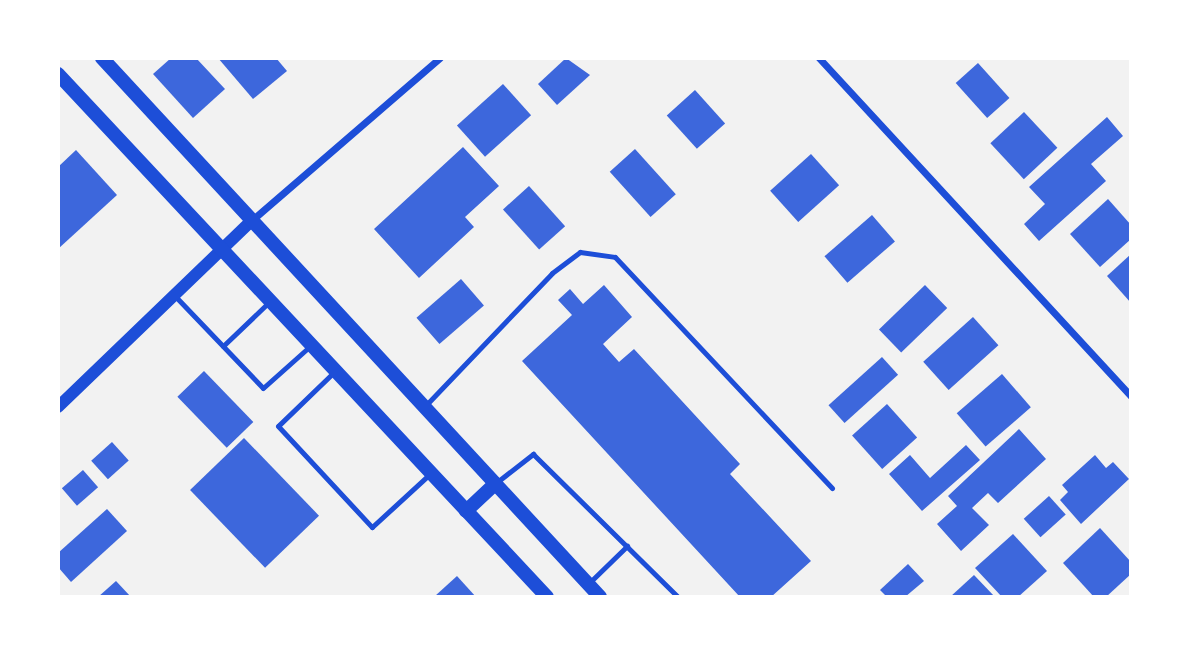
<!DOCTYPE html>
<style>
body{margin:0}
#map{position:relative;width:1189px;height:655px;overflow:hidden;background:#f2f2f2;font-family:"Archivo Narrow",sans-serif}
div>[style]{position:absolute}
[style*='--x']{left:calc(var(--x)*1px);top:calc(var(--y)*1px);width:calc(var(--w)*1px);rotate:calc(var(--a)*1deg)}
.building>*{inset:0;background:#3d67dc;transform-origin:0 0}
.service>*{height:5px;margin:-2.5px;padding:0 2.5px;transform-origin:2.5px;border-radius:2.5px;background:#1d4ed8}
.minor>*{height:7px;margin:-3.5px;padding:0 3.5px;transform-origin:3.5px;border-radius:3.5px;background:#1d4ed8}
.tertiary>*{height:12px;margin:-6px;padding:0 6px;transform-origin:6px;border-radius:6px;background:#1d4ed8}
.secondary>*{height:14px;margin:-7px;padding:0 7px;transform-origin:7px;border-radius:7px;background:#1d4ed8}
span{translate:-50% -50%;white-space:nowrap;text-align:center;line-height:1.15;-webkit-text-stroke:6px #fff;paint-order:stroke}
.frame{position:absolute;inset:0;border:60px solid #fff;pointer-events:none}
</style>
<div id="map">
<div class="building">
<i style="clip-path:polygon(171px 58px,196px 58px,225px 89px,193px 118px,153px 74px)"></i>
<i style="clip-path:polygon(218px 58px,276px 58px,287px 71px,253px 99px)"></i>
<i style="clip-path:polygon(566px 58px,590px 75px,557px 105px,538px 84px)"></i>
<i style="left:978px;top:63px;width:47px;height:30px;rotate:48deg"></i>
<i style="left:503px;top:84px;width:42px;height:62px;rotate:48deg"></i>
<i style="left:695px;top:90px;width:45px;height:38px;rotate:48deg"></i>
<i style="left:1024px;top:112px;width:49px;height:46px;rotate:47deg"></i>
<i style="clip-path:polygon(1107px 117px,1123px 136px,1091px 164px,1106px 181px,1039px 241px,1024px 224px,1045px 204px,1029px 187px)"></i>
<i style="clip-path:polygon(463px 147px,499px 186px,465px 217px,474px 227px,419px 278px,374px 229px)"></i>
<i style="left:635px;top:149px;width:61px;height:34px;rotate:48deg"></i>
<i style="clip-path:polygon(76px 150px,117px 195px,58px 249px,58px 167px)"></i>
<i style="left:811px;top:154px;width:42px;height:55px;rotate:48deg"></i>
<i style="left:529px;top:186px;width:54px;height:35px;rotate:48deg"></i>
<i style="clip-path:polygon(1108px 199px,1131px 225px,1131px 239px,1100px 267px,1070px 234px)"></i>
<i style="left:872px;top:215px;width:35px;height:63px;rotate:49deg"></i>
<i style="clip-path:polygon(1131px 254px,1131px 303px,1107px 276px)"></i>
<i style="left:461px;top:279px;width:35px;height:59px;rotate:49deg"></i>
<i style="clip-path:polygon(604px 285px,632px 317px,603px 344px,619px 362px,634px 349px,740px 464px,730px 474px,811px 561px,771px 597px,740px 597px,522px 361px,572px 315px,558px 300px,570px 289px,583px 304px)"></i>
<i style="left:925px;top:285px;width:32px;height:64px;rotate:46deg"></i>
<i style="left:973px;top:317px;width:38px;height:67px;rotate:48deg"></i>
<i style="left:882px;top:357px;width:24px;height:72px;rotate:48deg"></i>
<i style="left:204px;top:371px;width:71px;height:37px;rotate:46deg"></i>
<i style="left:1002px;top:374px;width:44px;height:60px;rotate:49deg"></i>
<i style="left:887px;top:404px;width:45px;height:47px;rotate:48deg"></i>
<i style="clip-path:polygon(1019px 429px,1046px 459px,998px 503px,988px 493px,972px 508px,989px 525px,961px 551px,937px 524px,957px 506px,948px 496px)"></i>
<i style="left:244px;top:438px;width:108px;height:75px;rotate:46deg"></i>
<i style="left:112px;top:442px;width:25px;height:28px;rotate:48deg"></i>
<i style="clip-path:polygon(966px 445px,980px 460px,922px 511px,889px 474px,910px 455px,930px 478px)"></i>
<i style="clip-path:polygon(1095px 455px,1106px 468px,1113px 462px,1129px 479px,1081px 524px,1060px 500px,1068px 492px,1062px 485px)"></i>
<i style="left:83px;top:470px;width:23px;height:28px;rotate:49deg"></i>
<i style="left:1049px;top:496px;width:25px;height:34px;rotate:48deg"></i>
<i style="clip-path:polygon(107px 509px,127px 531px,71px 582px,58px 567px,58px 553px)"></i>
<i style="clip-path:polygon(1100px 528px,1131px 562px,1131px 574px,1106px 597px,1094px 597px,1063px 563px)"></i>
<i style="clip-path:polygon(1013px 534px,1047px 571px,1018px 597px,1002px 597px,975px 568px)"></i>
<i style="clip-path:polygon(908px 564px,924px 581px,905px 597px,887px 597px,880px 590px)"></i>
<i style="clip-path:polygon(974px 575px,995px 597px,950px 597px)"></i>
<i style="clip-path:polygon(457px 576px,476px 597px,437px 597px,435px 596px)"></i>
<i style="clip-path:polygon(116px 581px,131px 597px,98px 597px)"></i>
</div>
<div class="service">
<i style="--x:175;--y:296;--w:127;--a:46.3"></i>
<i style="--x:263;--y:388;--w:62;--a:-41.7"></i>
<i style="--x:223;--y:346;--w:64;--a:-43.7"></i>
<i style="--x:335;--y:371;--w:79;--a:136"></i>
<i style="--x:278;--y:426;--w:138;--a:47.1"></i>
<i style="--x:372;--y:527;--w:80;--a:-42.5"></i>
<i style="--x:426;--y:405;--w:182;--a:-46.3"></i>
<i style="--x:552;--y:273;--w:35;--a:-37"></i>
<i style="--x:580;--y:252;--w:35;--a:8"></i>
<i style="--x:615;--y:257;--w:317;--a:46.8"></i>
<i style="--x:497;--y:482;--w:46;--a:-37.9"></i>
<i style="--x:533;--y:454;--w:204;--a:44.6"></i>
<i style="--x:590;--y:582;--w:52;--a:-44.2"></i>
</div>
<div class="minor">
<i style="--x:819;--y:58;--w:460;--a:47.3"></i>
<i style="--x:252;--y:220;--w:248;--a:-40.8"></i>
</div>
<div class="tertiary">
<i style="--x:58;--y:407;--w:268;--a:-43.9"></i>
</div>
<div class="secondary">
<i style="--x:102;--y:58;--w:734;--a:47.26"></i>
<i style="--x:58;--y:74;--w:716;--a:46.92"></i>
<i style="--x:466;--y:511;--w:40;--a:-43"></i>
</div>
<div class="frame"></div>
</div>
